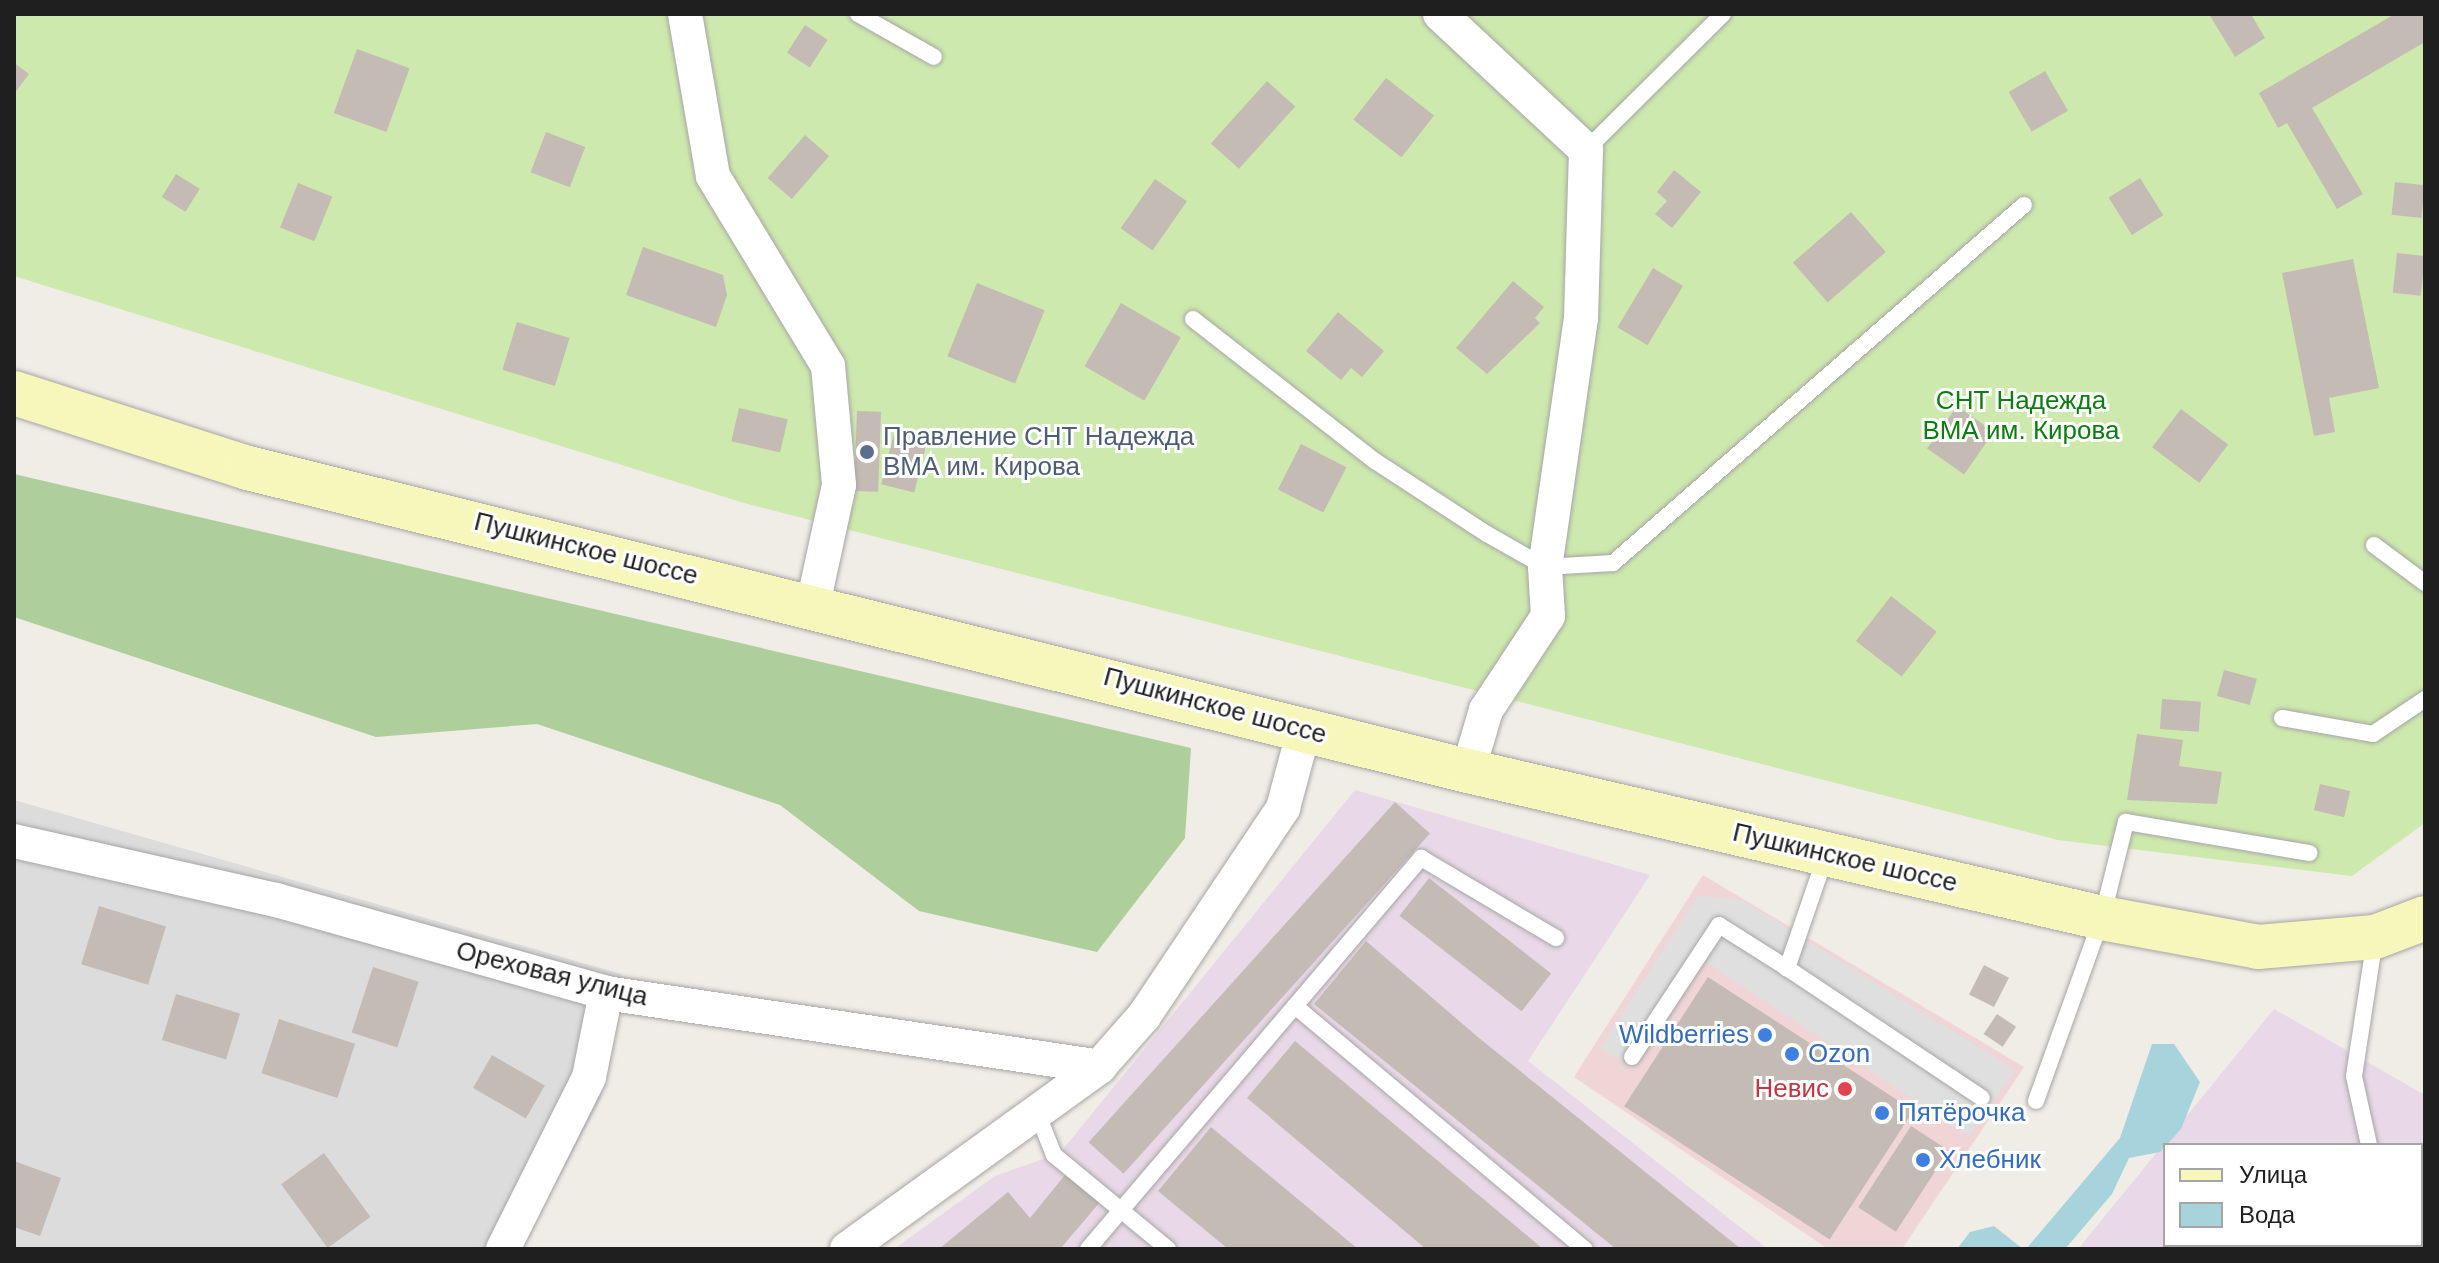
<!DOCTYPE html>
<meta charset="utf-8">
<style>
body{margin:0}
#map{position:relative;width:2439px;height:1263px;overflow:hidden;background:#f0ece6;font-family:Helvetica,sans-serif}
div>[style]{position:absolute}
[style*='--x']{left:calc(var(--x)*1px);top:calc(var(--y)*1px);width:calc(var(--w)*1px);rotate:calc(var(--a)*1deg)}
.residential>*{inset:0;background:#dddcdc}
.commercial>*{inset:0;background:#f0d5d6}
.industrial>*{inset:0;background:#e9d8e7}
.grass>*{inset:0;background:#cee9ad}
.forest>*{inset:0;background:#aece9b}
.parking>*{inset:0;background:#dfdfdf}
.water>*{inset:0;background:#a7d4dc}
.building>*{inset:0;background:#c4bbb5;transform-origin:0 0}
.roads{filter:drop-shadow(0 0 2px #a6a6a6) drop-shadow(0 0 2px #a6a6a6)}
.lane>*{height:16px;margin:-8px;padding:0 8px;transform-origin:8px;border-radius:8px;background:#fff}
.street>*{height:34px;margin:-17px;padding:0 17px;transform-origin:17px;border-radius:17px;background:#fff}
.secondary>*{height:44px;margin:-22px;padding:0 22px;transform-origin:22px;border-radius:22px;background:#f8f7bb}
.dots>*{width:22px;height:22px;translate:-50% -50%;box-sizing:border-box;border:4px solid #fff;border-radius:50%}
span{translate:-50% -50%;white-space:nowrap;text-align:center;line-height:1.15;-webkit-text-stroke:6px #fff;paint-order:stroke}
.park-label{font-size:26px;color:#0e7d10}
.service-label{font-size:26px;color:#4e5e75}
.left{translate:0 -50%;text-align:left}
.street-label{font-size:26px;color:#1f1f1f}
.shop-label{font-size:26px;color:#366cbe}
.right{translate:-100% -50%;text-align:right}
.health-label{font-size:26px;color:#be3a42}
.frame{position:absolute;inset:0;border:16px solid #1f1f1f;pointer-events:none}
.legend{position:absolute;left:2163px;top:1143px;width:260px;height:104px;box-sizing:border-box;background:#fff;border:2px solid #a5a5a5;margin:0;padding:10px 14px;list-style:none;font-size:24px;color:#1f1f1f}
.legend li{display:flex;align-items:center;gap:16px;height:40px}
.legend b{width:40px;border:2px solid #a5a5a5}
</style>
<div id="map">
<div class="residential">
<i style="clip-path:polygon(14px 800px,621px 974px,601px 1099px,521px 1249px,14px 1249px)"></i>
</div>
<div class="commercial">
<i style="clip-path:polygon(1703px 875px,2024px 1067px,1902px 1249px,1828px 1249px,1574px 1077px)"></i>
</div>
<div class="industrial">
<i style="clip-path:polygon(1355px 790px,1650px 875px,1528px 1061px,1768px 1249px,894px 1249px,995px 1176px,1060px 1153px)"></i>
<i style="clip-path:polygon(evenodd,2274px 1009px,2425px 1095px,2425px 1249px,2078px 1249px,2274px 1009px,2165px 1145px,2421px 1145px,2421px 1245px,2165px 1245px,2165px 1145px)"></i>
</div>
<div class="grass">
<i style="clip-path:polygon(14px 14px,2425px 14px,2425px 823px,2352px 876px,2058px 840px,744px 503px,14px 276px)"></i>
</div>
<div class="forest">
<i style="clip-path:polygon(14px 474px,1191px 748px,1185px 838px,1097px 952px,919px 911px,780px 805px,537px 724px,376px 737px,14px 617px)"></i>
</div>
<div class="parking">
<i style="clip-path:polygon(1698px 896px,1742px 900px,2015px 1070px,1969px 1136px,1694px 954px,1623px 1063px,1600px 1048px)"></i>
</div>
<div class="water">
<i style="clip-path:polygon(2152px 1044px,2174px 1044px,2200px 1082px,2181px 1129px,2160px 1152px,2129px 1158px,2112px 1194px,2065px 1249px,2026px 1249px,2120px 1138px)"></i>
<i style="clip-path:polygon(1994px 1226px,2023px 1249px,1957px 1249px,1970px 1232px)"></i>
</div>
<div class="building">
<i style="clip-path:polygon(2209px 14px,2251px 14px,2265px 38px,2235px 57px)"></i>
<i style="clip-path:polygon(2395px 14px,2425px 14px,2425px 42px,2312px 108px,2363px 194px,2337px 209px,2287px 123px,2278px 128px,2259px 93px)"></i>
<i style="left:805px;top:25px;width:27px;height:33px;rotate:33deg"></i>
<i style="left:357px;top:49px;width:56px;height:68px;rotate:20deg"></i>
<i style="clip-path:polygon(14px 63px,29px 74px,14px 94px)"></i>
<i style="left:2045px;top:71px;width:46px;height:42px;rotate:60deg"></i>
<i style="left:1386px;top:78px;width:61px;height:53px;rotate:38deg"></i>
<i style="left:1267px;top:81px;width:38px;height:84px;rotate:42deg"></i>
<i style="left:546px;top:132px;width:42px;height:43px;rotate:21deg"></i>
<i style="left:805px;top:135px;width:32px;height:57px;rotate:41deg"></i>
<i style="clip-path:polygon(1674px 170px,1701px 192px,1672px 228px,1655px 214px,1667px 201px,1657px 192px)"></i>
<i style="left:176px;top:174px;width:28px;height:27px;rotate:32deg"></i>
<i style="left:2140px;top:178px;width:44px;height:37px;rotate:58deg"></i>
<i style="left:1155px;top:179px;width:39px;height:60px;rotate:35deg"></i>
<i style="left:2395px;top:182px;width:30px;height:33px;rotate:6deg"></i>
<i style="left:298px;top:183px;width:37px;height:48px;rotate:22deg"></i>
<i style="left:1851px;top:212px;width:53px;height:77px;rotate:49deg"></i>
<i style="clip-path:polygon(643px 247px,723px 275px,727px 295px,716px 327px,626px 295px)"></i>
<i style="left:2397px;top:253px;width:28px;height:40px;rotate:6deg"></i>
<i style="clip-path:polygon(2353px 259px,2379px 388px,2329px 398px,2335px 432px,2314px 436px,2282px 273px)"></i>
<i style="left:1653px;top:268px;width:35px;height:69px;rotate:31deg"></i>
<i style="clip-path:polygon(1513px 281px,1544px 307px,1535px 318px,1540px 323px,1487px 374px,1456px 348px)"></i>
<i style="left:977px;top:283px;width:73px;height:79px;rotate:22deg"></i>
<i style="left:1121px;top:303px;width:69px;height:73px;rotate:30deg"></i>
<i style="clip-path:polygon(1338px 312px,1384px 351px,1362px 377px,1351px 368px,1341px 380px,1306px 351px)"></i>
<i style="left:517px;top:322px;width:55px;height:50px;rotate:17deg"></i>
<i style="left:1957px;top:406px;width:45px;height:52px;rotate:35deg"></i>
<i style="left:739px;top:408px;width:50px;height:34px;rotate:13deg"></i>
<i style="left:2181px;top:409px;width:59px;height:48px;rotate:37deg"></i>
<i style="left:857px;top:411px;width:24px;height:80px;rotate:2deg"></i>
<i style="left:895px;top:429px;width:34px;height:57px;rotate:14deg"></i>
<i style="left:1301px;top:444px;width:51px;height:51px;rotate:27deg"></i>
<i style="left:1891px;top:596px;width:58px;height:57px;rotate:38deg"></i>
<i style="left:2224px;top:670px;width:34px;height:27px;rotate:15deg"></i>
<i style="left:2162px;top:699px;width:39px;height:30px;rotate:4deg"></i>
<i style="clip-path:polygon(2137px 734px,2183px 740px,2179px 766px,2222px 772px,2217px 804px,2127px 800px)"></i>
<i style="left:2320px;top:784px;width:31px;height:27px;rotate:13deg"></i>
<i style="left:1395px;top:802px;width:47px;height:458px;rotate:42deg"></i>
<i style="left:1429px;top:878px;width:155px;height:48px;rotate:38deg"></i>
<i style="left:99px;top:906px;width:70px;height:61px;rotate:17deg"></i>
<i style="clip-path:polygon(1366px 941px,1479px 1038px,1741px 1249px,1616px 1249px,1314px 1004px)"></i>
<i style="left:1984px;top:965px;width:28px;height:33px;rotate:27deg"></i>
<i style="left:373px;top:967px;width:48px;height:69px;rotate:18deg"></i>
<i style="left:1708px;top:977px;width:245px;height:154px;rotate:33deg"></i>
<i style="left:176px;top:994px;width:67px;height:48px;rotate:17deg"></i>
<i style="left:1997px;top:1014px;width:23px;height:24px;rotate:34deg"></i>
<i style="left:279px;top:1019px;width:80px;height:57px;rotate:18deg"></i>
<i style="clip-path:polygon(1295px 1041px,1543px 1249px,1426px 1249px,1247px 1098px)"></i>
<i style="left:492px;top:1055px;width:61px;height:38px;rotate:30deg"></i>
<i style="left:1911px;top:1126px;width:45px;height:97px;rotate:33deg"></i>
<i style="clip-path:polygon(1211px 1127px,1358px 1249px,1228px 1249px,1158px 1191px)"></i>
<i style="left:324px;top:1153px;width:79px;height:53px;rotate:54deg"></i>
<i style="clip-path:polygon(14px 1161px,61px 1178px,40px 1236px,14px 1227px)"></i>
<i style="clip-path:polygon(1065px 1175px,1101px 1201px,1060px 1249px,939px 1249px,1008px 1192px,1030px 1218px)"></i>
<i style="clip-path:polygon(2165px 1245px,2193px 1245px,2197px 1249px,2161px 1249px)"></i>
</div>
<div class="roads">
<div class="lane">
<i style="--x:858;--y:14;--w:87;--a:29.5"></i>
<i style="--x:1586;--y:150;--w:193;--a:-44.8"></i>
<i style="--x:1193;--y:319;--w:231;--a:38"></i>
<i style="--x:1375;--y:461;--w:134;--a:33.1"></i>
<i style="--x:1487;--y:534;--w:67;--a:29.6"></i>
<i style="--x:1545;--y:567;--w:68;--a:-3.4"></i>
<i style="--x:1613;--y:563;--w:545;--a:-41.06"></i>
<i style="--x:2374;--y:545;--w:64;--a:36.7"></i>
<i style="--x:2282;--y:718;--w:92;--a:10"></i>
<i style="--x:2373;--y:734;--w:63;--a:-33.9"></i>
<i style="--x:1826;--y:855;--w:120;--a:109"></i>
<i style="--x:1787;--y:968;--w:234;--a:33.7"></i>
<i style="--x:1295;--y:1006;--w:378;--a:40"></i>
<i style="--x:1632;--y:1057;--w:158;--a:-56.6"></i>
<i style="--x:1719;--y:925;--w:80;--a:32.3"></i>
<i style="--x:2036;--y:1101;--w:195;--a:-70.2"></i>
<i style="--x:2102;--y:918;--w:99;--a:-76"></i>
<i style="--x:2126;--y:822;--w:186;--a:9.6"></i>
<i style="--x:1038;--y:1115;--w:43;--a:68.2"></i>
<i style="--x:1054;--y:1155;--w:148;--a:39.5"></i>
<i style="--x:2369;--y:1145;--w:71;--a:-102.3"></i>
<i style="--x:2354;--y:1076;--w:140;--a:-81.3"></i>
<i style="--x:2421;--y:1189;--w:5;--a:37"></i>
<i style="--x:1088;--y:1249;--w:514;--a:-49.58"></i>
<i style="--x:1421;--y:858;--w:157;--a:30.7"></i>
<i style="--x:2285;--y:1249;--w:5;--a:-53"></i>
</div>
<div class="street">
<i style="--x:685;--y:14;--w:164;--a:80.2"></i>
<i style="--x:713;--y:176;--w:222;--a:58.8"></i>
<i style="--x:828;--y:366;--w:120;--a:84.7"></i>
<i style="--x:839;--y:485;--w:122;--a:102.3"></i>
<i style="--x:1440;--y:14;--w:200;--a:43"></i>
<i style="--x:1586;--y:150;--w:168;--a:91.7"></i>
<i style="--x:1581;--y:318;--w:252;--a:98.2"></i>
<i style="--x:1545;--y:567;--w:49;--a:86.5"></i>
<i style="--x:1548;--y:616;--w:113;--a:123.4"></i>
<i style="--x:1486;--y:710;--w:64;--a:106.4"></i>
<i style="--x:14;--y:841;--w:269;--a:12.7"></i>
<i style="--x:276;--y:900;--w:343;--a:15.7"></i>
<i style="--x:606;--y:993;--w:499;--a:8.5"></i>
<i style="--x:503;--y:1249;--w:192;--a:-63.4"></i>
<i style="--x:589;--y:1077;--w:86;--a:-78.6"></i>
<i style="--x:847;--y:1249;--w:311;--a:-35.8"></i>
<i style="--x:1099;--y:1067;--w:68;--a:-48.6"></i>
<i style="--x:1144;--y:1016;--w:250;--a:-56.2"></i>
<i style="--x:1283;--y:808;--w:81;--a:-74.9"></i>
</div>
<div class="secondary">
<i style="--x:14;--y:393;--w:246;--a:17.8"></i>
<i style="--x:248;--y:468;--w:1257;--a:13.95"></i>
<i style="--x:1468;--y:771;--w:651;--a:13.05"></i>
<i style="--x:2102;--y:918;--w:159;--a:10.5"></i>
<i style="--x:2258;--y:947;--w:117;--a:-4.9"></i>
<i style="--x:2375;--y:937;--w:53;--a:-20.8"></i>
</div>
</div>
<div class="dots">
<i style="left:867px;top:452px;background:#5c6f8a"></i>
<i style="left:1765px;top:1035px;background:#3f7fe0"></i>
<i style="left:1792px;top:1054px;background:#3f7fe0"></i>
<i style="left:1845px;top:1089px;background:#e0444e"></i>
<i style="left:1882px;top:1113px;background:#3f7fe0"></i>
<i style="left:1923px;top:1160px;background:#3f7fe0"></i>
</div>
<div class="park-label">
<span style="left:2021px;top:416px">СНТ Надежда<br>ВМА им. Кирова</span>
</div>
<div class="service-label">
<span class="left" style="left:883px;top:452px">Правление СНТ Надежда<br>ВМА им. Кирова</span>
</div>
<div class="street-label">
<span style="left:586px;top:549px;rotate:14deg">Пушкинское шоссе</span>
<span style="left:1215px;top:706px;rotate:15deg">Пушкинское шоссе</span>
<span style="left:1845px;top:858px;rotate:13deg">Пушкинское шоссе</span>
<span style="left:552px;top:974px;rotate:14deg">Ореховая улица</span>
</div>
<div class="shop-label">
<span class="right" style="left:1749px;top:1035px">Wildberries</span>
<span class="left" style="left:1808px;top:1054px">Ozon</span>
<span class="left" style="left:1898px;top:1113px">Пятёрочка</span>
<span class="left" style="left:1939px;top:1160px">Хлебник</span>
</div>
<div class="health-label">
<span class="right" style="left:1829px;top:1089px">Невис</span>
</div>
<div class="frame"></div>
<ul class="legend">
<li><b style="height:10px;background:#f8f7bb"></b>Улица</li>
<li><b style="height:22px;background:#a7d4dc"></b>Вода</li>
</ul>
</div>
